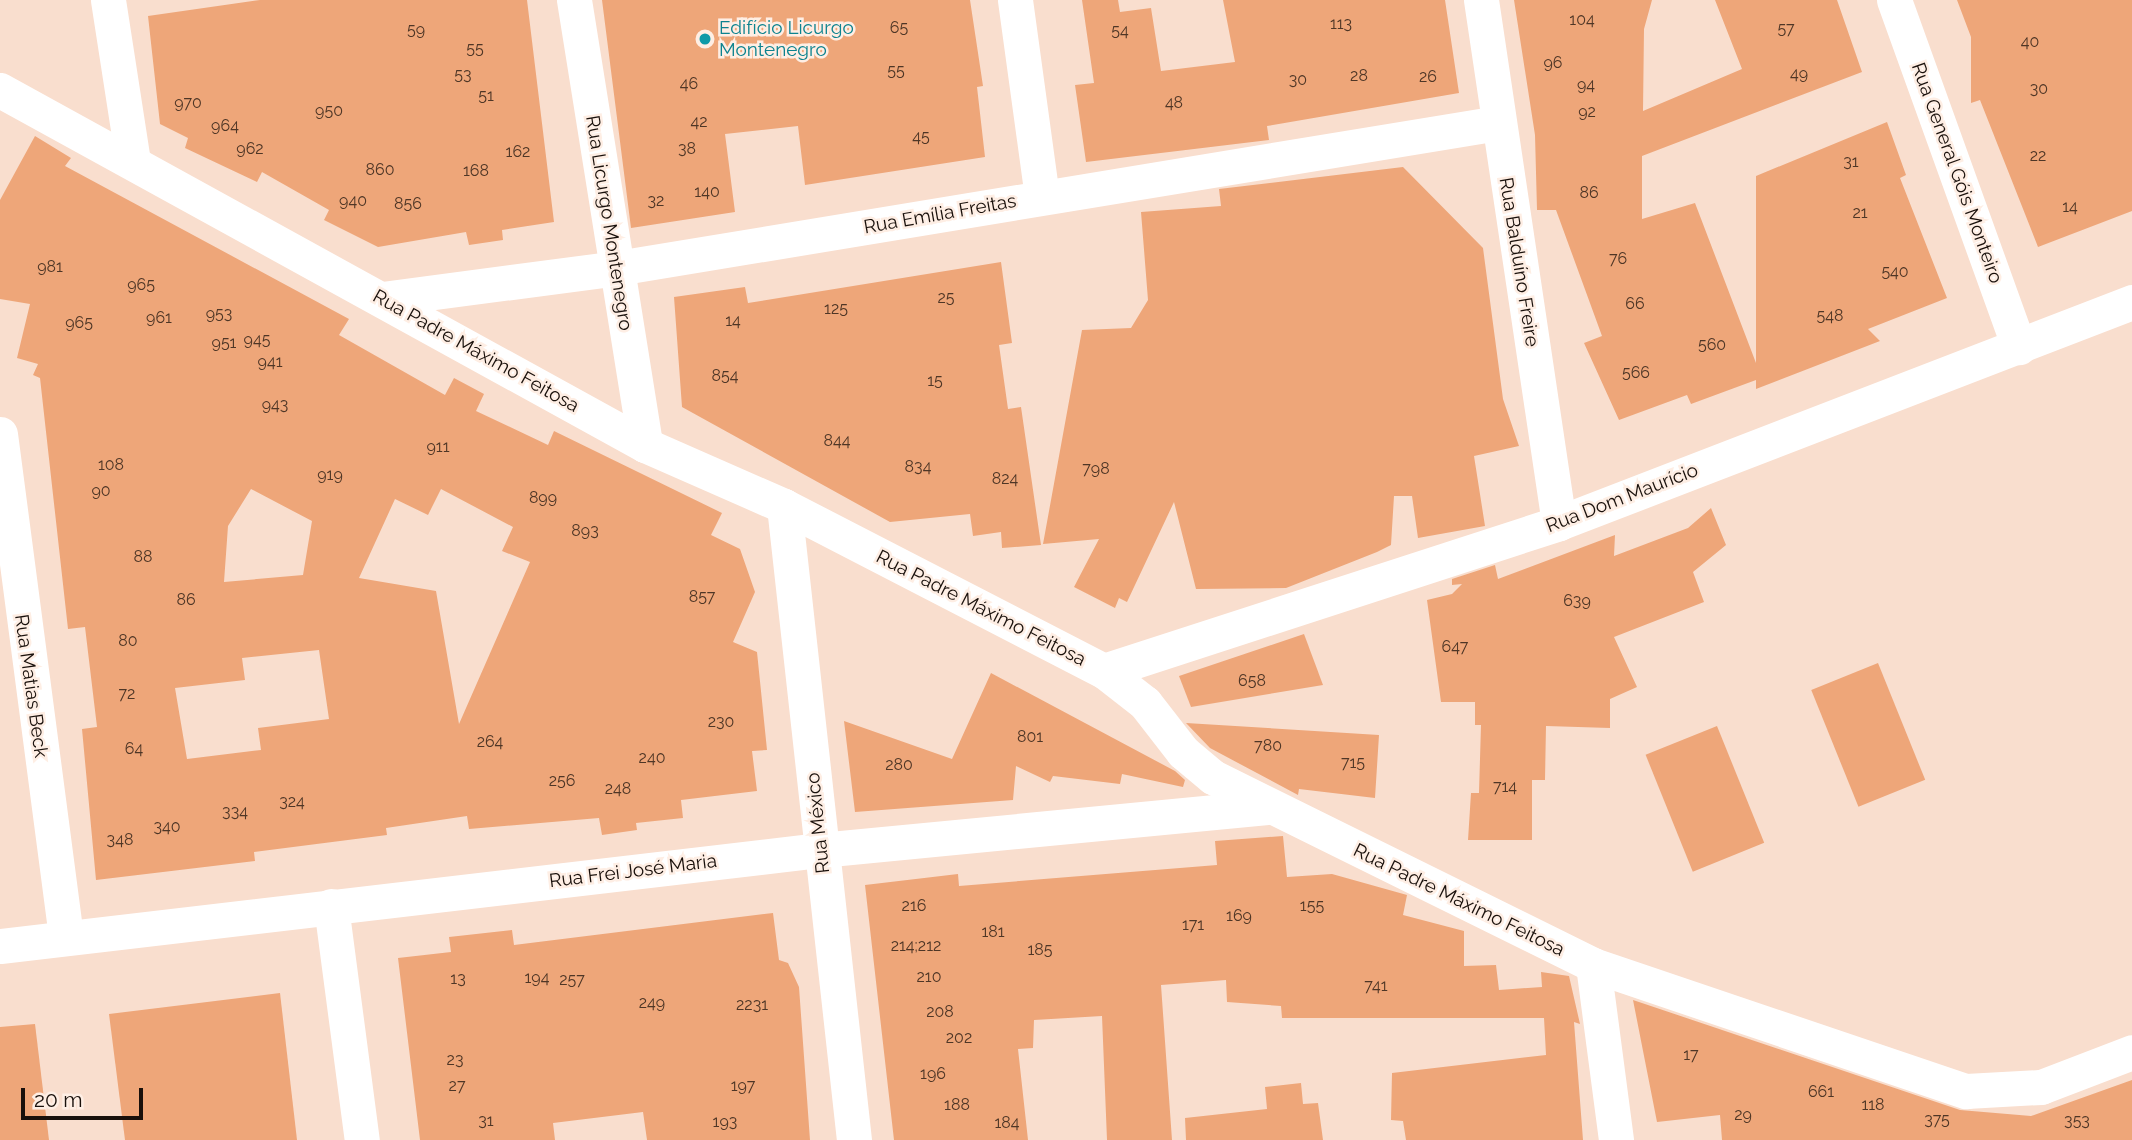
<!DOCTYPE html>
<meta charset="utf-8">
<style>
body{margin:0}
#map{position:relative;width:2132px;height:1140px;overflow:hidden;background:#f9dece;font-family:Raleway,sans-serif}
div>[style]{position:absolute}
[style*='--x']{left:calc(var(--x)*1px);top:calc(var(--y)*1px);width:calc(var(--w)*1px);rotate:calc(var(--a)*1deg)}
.building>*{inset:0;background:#eea679;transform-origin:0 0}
.minor>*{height:35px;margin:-17.5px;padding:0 17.5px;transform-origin:17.5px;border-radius:17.5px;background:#fff}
.dots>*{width:19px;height:19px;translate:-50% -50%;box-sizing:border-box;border:4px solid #feeee4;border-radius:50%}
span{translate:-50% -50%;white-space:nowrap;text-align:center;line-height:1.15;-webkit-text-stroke:5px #feeee4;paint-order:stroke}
.number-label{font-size:16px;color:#4e3626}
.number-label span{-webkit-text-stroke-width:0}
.culture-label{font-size:19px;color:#0d838f}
.left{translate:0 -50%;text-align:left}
.street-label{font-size:19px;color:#19100b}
.scale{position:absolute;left:21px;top:1088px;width:122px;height:32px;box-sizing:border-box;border:4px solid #19100b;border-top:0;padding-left:9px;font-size:21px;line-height:24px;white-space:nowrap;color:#19100b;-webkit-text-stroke:5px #feeee4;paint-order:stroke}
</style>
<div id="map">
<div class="building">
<i style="clip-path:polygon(260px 0,527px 0,554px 222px,502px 230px,503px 240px,469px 245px,466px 232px,378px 247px,324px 220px,329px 210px,262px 172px,257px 182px,185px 148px,188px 138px,160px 124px,148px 16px)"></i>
<i style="clip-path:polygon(602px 0,970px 0,983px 86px,977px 87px,985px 157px,805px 185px,798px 126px,725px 134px,735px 212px,631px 228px)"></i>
<i style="clip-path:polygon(1082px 0,1118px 0,1120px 12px,1151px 8px,1161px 71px,1235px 62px,1223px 0,1445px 0,1459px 93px,1267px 126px,1269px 140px,1086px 162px,1075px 85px,1094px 83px)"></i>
<i style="clip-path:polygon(1514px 0,1652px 0,1644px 29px,1643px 111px,1742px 69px,1715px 0,1837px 0,1862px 72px,1642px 156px,1642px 219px,1695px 203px,1756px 363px,1756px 176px,1887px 122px,1906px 175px,1900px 178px,1947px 298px,1868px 329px,1880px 341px,1756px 389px,1756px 380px,1691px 404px,1687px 395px,1619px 420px,1584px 343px,1602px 336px,1556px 210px,1537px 210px,1535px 135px)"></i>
<i style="clip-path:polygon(1957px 0,2132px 0,2132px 211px,2038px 247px,1980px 100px,1971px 103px,1971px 37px)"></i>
<i style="clip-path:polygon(evenodd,35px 136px,71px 158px,65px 166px,349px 319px,339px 335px,445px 395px,454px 378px,484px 394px,476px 411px,548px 445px,554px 431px,722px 513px,711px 535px,740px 549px,755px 592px,733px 642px,757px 652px,767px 750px,752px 751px,757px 791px,681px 800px,683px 818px,636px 823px,637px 830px,602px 835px,599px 818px,469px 829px,467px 816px,386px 828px,387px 835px,254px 852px,255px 861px,96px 880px,82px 729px,97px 727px,85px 627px,68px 629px,40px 378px,33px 375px,38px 364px,17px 358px,30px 304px,0 299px,0 200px,35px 136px,251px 489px,312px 521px,303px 575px,224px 582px,228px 526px,251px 489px,35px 136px,441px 489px,513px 527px,502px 551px,530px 562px,459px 724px,436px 591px,359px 578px,395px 499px,428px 515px,441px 489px,35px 136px,319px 650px,329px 719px,258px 728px,261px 750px,187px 759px,175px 688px,245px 680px,242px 658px,319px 650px)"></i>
<i style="clip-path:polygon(1403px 167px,1483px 248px,1503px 399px,1519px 446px,1474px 456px,1485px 526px,1418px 538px,1412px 496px,1394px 496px,1391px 545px,1377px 552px,1286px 588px,1196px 589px,1174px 502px,1127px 602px,1119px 598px,1115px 608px,1074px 587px,1099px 539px,1043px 544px,1082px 330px,1131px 328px,1148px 300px,1141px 212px,1221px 206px,1219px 189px)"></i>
<i style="clip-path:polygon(1001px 262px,1012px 343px,999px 345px,1008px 409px,1021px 407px,1041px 545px,1002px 548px,1001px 532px,973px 536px,970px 514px,890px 522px,682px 407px,674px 297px,745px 287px,748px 303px)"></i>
<i style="clip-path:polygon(1711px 508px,1726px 545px,1693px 572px,1704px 602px,1614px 637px,1637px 687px,1610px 699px,1610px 728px,1546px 726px,1545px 780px,1532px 780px,1532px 840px,1468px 840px,1471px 793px,1479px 793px,1481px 725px,1475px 725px,1475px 702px,1441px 702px,1427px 600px,1452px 594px,1462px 584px,1452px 585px,1452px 579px,1495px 565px,1498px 579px,1615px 535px,1614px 556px,1688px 528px)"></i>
<i style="clip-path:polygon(1304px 634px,1323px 685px,1191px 707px,1179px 676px)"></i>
<i style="left:1878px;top:663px;width:126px;height:72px;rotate:68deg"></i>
<i style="clip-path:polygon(991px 673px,1175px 771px,1185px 780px,1183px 787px,1122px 774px,1120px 784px,1053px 776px,1050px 782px,1016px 766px,1013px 800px,855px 812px,844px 721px,952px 759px)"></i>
<i style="clip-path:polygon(1186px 723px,1379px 735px,1375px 798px,1299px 789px,1298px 795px,1210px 748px)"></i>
<i style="left:1717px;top:726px;width:126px;height:77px;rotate:68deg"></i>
<i style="clip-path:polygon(1283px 836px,1287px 877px,1332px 874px,1407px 895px,1403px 915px,1464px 931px,1464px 966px,1496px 965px,1499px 990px,1542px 987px,1541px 972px,1569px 976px,1580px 1024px,1574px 1022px,1583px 1140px,1406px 1140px,1403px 1121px,1391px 1120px,1392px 1073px,1546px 1055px,1544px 1018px,1282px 1018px,1281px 1006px,1227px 1002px,1226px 980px,1161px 985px,1172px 1140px,1107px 1140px,1102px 1016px,1034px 1020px,1033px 1048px,1018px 1049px,1028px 1140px,894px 1140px,865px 885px,958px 874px,959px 886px,1217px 865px,1215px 841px)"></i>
<i style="clip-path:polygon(773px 913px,779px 960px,788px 963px,799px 987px,810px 1140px,647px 1140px,643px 1112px,553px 1123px,555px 1140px,420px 1140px,398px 958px,451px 952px,449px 937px,512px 930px,514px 945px)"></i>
<i style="clip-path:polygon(280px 993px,297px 1140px,125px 1140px,109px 1014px)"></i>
<i style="clip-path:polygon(1633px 1000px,1960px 1110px,2031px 1116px,2132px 1080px,2132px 1140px,1722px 1140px,1720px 1115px,1657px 1122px)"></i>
<i style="clip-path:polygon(35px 1024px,49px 1140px,0 1140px,0 1027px)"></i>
<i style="clip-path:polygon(1301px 1083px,1303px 1104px,1318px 1103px,1323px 1140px,1186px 1140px,1185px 1118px,1267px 1109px,1265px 1087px)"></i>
</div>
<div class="minor">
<i style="--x:108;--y:0;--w:164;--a:81.2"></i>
<i style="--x:574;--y:0;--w:451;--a:80.9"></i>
<i style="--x:1015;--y:0;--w:199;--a:82.2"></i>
<i style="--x:1481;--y:0;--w:529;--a:81.52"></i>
<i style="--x:1894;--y:0;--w:369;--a:70.2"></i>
<i style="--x:0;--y:90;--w:736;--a:28.83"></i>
<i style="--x:645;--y:445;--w:152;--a:23.7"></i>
<i style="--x:784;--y:506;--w:360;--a:27.3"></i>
<i style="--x:1104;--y:671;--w:52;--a:38"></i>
<i style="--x:1145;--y:703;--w:62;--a:52.2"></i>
<i style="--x:1183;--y:752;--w:39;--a:40"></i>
<i style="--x:1213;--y:777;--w:424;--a:26.3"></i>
<i style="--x:1593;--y:965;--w:394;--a:18.7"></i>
<i style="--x:1966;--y:1091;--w:75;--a:-3.1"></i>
<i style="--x:2041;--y:1087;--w:97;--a:-21"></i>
<i style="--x:382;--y:299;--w:237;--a:-7.5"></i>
<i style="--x:617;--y:268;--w:893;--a:-9.35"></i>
<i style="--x:0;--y:434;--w:507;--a:82.52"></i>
<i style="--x:784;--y:506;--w:638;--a:83.7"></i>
<i style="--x:1104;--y:671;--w:478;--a:-18"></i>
<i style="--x:1559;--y:523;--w:614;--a:-21.09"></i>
<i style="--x:331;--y:906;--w:236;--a:82.5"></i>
<i style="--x:0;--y:946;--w:826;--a:-6.68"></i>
<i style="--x:820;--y:850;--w:449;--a:-5.5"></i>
<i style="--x:1593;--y:965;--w:177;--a:82.5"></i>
</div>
<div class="dots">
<i style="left:705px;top:39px;background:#0f9aa8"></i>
</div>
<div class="number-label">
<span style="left:1582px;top:20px">104</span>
<span style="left:1341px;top:24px">113</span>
<span style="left:899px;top:28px">65</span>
<span style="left:1786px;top:29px">57</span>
<span style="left:416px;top:30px">59</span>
<span style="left:1120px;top:31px">54</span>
<span style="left:2030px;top:42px">40</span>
<span style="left:475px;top:49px">55</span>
<span style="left:1553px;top:63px">96</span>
<span style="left:896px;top:71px">55</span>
<span style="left:1799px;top:74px">49</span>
<span style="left:463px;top:75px">53</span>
<span style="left:1359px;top:76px">28</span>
<span style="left:1428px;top:77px">26</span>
<span style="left:1298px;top:80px">30</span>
<span style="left:689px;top:84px">46</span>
<span style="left:1586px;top:85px">94</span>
<span style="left:2039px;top:89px">30</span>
<span style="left:486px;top:96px">51</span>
<span style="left:188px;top:103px">970</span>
<span style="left:1174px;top:103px">48</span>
<span style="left:329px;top:111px">950</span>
<span style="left:1587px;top:112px">92</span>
<span style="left:699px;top:122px">42</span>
<span style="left:225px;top:126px">964</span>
<span style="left:921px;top:137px">45</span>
<span style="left:250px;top:149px">962</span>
<span style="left:687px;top:149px">38</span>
<span style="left:518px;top:152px">162</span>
<span style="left:2038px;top:156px">22</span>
<span style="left:1851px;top:162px">31</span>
<span style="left:380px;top:170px">860</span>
<span style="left:476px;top:171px">168</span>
<span style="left:707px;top:192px">140</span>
<span style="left:1589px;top:193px">86</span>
<span style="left:353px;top:201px">940</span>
<span style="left:656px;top:201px">32</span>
<span style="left:408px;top:204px">856</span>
<span style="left:2070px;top:207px">14</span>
<span style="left:1860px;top:213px">21</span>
<span style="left:1618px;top:259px">76</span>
<span style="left:50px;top:267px">981</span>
<span style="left:1895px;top:272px">540</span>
<span style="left:141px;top:285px">965</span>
<span style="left:946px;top:298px">25</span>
<span style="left:1635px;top:304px">66</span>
<span style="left:836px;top:309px">125</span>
<span style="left:219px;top:314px">953</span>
<span style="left:1830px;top:316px">548</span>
<span style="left:159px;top:318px">961</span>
<span style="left:733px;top:321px">14</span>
<span style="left:79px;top:323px">965</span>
<span style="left:257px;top:340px">945</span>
<span style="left:224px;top:343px">951</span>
<span style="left:1712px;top:345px">560</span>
<span style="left:270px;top:362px">941</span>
<span style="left:1636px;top:373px">566</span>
<span style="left:725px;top:376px">854</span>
<span style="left:935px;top:381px">15</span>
<span style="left:275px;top:405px">943</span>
<span style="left:837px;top:441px">844</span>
<span style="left:438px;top:447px">911</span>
<span style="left:111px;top:465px">108</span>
<span style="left:918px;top:467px">834</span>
<span style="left:1096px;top:469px">798</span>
<span style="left:330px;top:475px">919</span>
<span style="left:1005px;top:479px">824</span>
<span style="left:101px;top:491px">90</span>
<span style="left:543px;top:498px">899</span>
<span style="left:585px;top:531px">893</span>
<span style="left:143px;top:557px">88</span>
<span style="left:702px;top:597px">857</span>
<span style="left:186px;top:600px">86</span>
<span style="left:1577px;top:601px">639</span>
<span style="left:128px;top:641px">80</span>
<span style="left:1455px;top:647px">647</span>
<span style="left:1252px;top:681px">658</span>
<span style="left:127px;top:694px">72</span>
<span style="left:721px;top:722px">230</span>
<span style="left:1030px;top:737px">801</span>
<span style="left:490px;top:742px">264</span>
<span style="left:1268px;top:746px">780</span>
<span style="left:134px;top:749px">64</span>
<span style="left:652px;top:758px">240</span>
<span style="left:1353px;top:763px">715</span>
<span style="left:899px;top:765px">280</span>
<span style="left:562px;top:781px">256</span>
<span style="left:1505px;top:787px">714</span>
<span style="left:618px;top:789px">248</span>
<span style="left:292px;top:802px">324</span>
<span style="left:235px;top:812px">334</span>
<span style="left:167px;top:827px">340</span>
<span style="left:120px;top:840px">348</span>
<span style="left:914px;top:906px">216</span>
<span style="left:1312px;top:906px">155</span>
<span style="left:1239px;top:916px">169</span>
<span style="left:1193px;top:925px">171</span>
<span style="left:993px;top:932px">181</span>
<span style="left:916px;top:946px">214;212</span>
<span style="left:1040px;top:950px">185</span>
<span style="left:929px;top:977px">210</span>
<span style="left:537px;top:978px">194</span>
<span style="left:458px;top:979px">13</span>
<span style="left:572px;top:980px">257</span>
<span style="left:1376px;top:986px">741</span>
<span style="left:652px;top:1003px">249</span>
<span style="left:752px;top:1005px">2231</span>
<span style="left:940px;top:1012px">208</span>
<span style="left:959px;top:1038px">202</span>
<span style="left:1691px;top:1055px">17</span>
<span style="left:455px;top:1060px">23</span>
<span style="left:933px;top:1074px">196</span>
<span style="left:457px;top:1086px">27</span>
<span style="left:743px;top:1086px">197</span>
<span style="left:1821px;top:1092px">661</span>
<span style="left:957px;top:1105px">188</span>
<span style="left:1873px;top:1105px">118</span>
<span style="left:1743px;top:1115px">29</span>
<span style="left:1937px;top:1120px">375</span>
<span style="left:486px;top:1121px">31</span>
<span style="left:2077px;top:1121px">353</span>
<span style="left:725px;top:1122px">193</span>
<span style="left:1007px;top:1123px">184</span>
</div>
<div class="culture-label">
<span class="left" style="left:719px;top:39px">Edifício Licurgo<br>Montenegro</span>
</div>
<div class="street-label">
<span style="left:1957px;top:173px;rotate:70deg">Rua General Góis Monteiro</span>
<span style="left:940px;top:214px;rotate:-10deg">Rua Emília Freitas</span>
<span style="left:609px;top:223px;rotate:81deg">Rua Licurgo Montenegro</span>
<span style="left:1519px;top:262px;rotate:81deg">Rua Balduíno Freire</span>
<span style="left:476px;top:351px;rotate:29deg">Rua Padre Máximo Feitosa</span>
<span style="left:1622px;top:498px;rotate:-21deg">Rua Dom Maurício</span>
<span style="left:981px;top:608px;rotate:27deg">Rua Padre Máximo Feitosa</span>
<span style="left:31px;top:686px;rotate:82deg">Rua Matias Beck</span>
<span style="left:818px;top:823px;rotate:-96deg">Rua México</span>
<span style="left:633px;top:871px;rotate:-7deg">Rua Frei José Maria</span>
<span style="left:1459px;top:900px;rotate:26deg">Rua Padre Máximo Feitosa</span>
</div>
<div class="scale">20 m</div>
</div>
